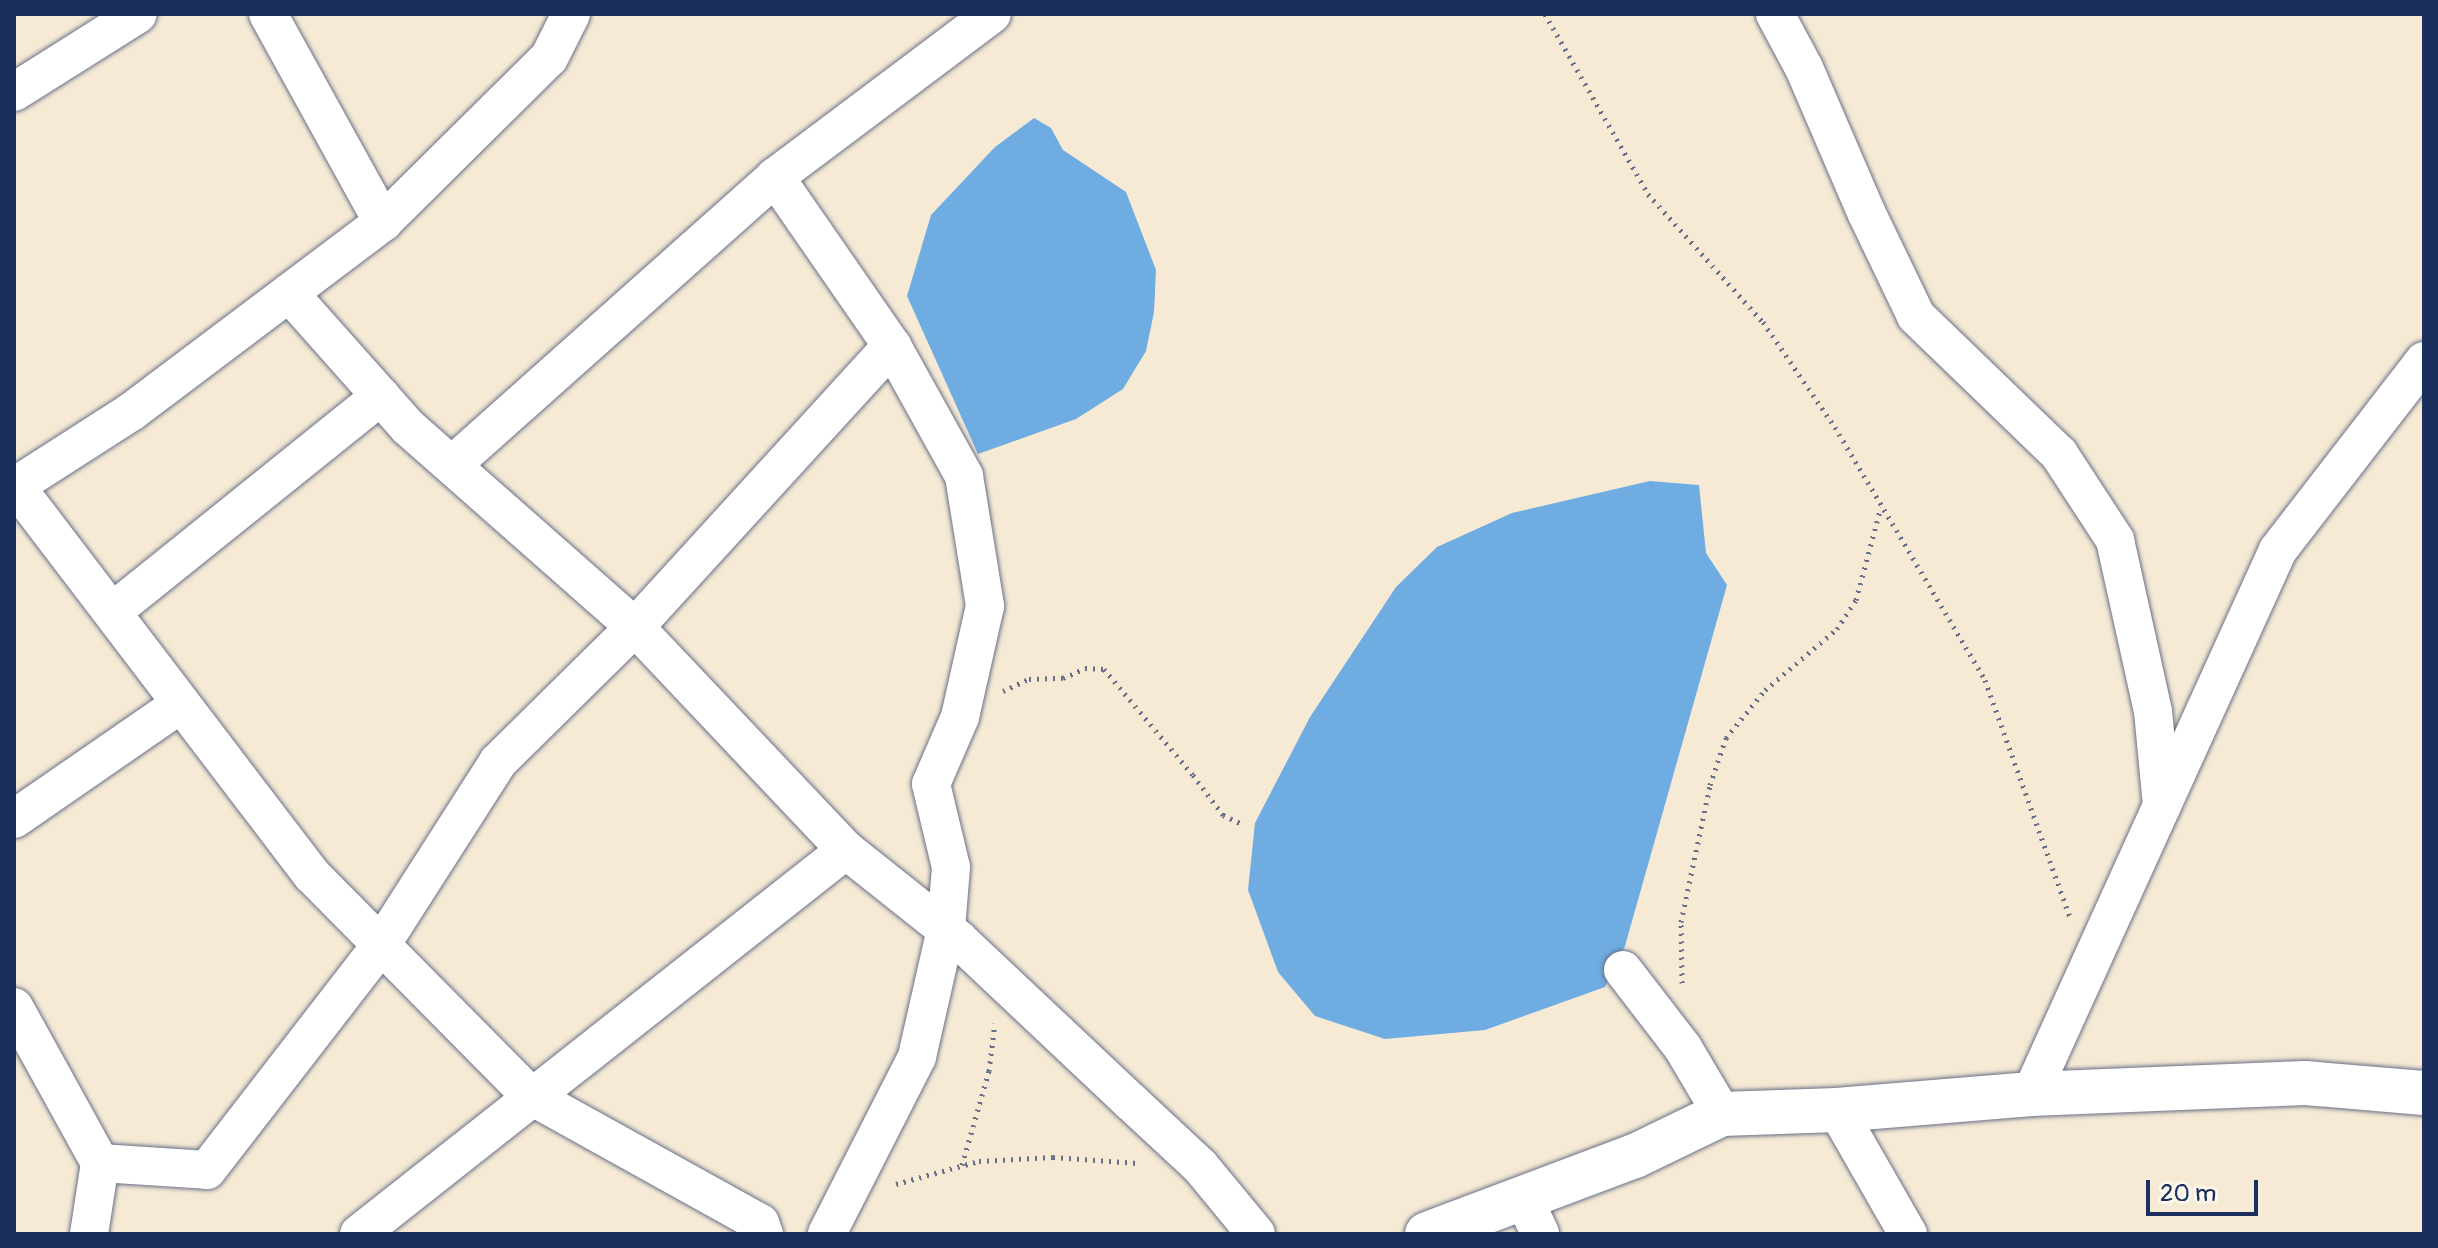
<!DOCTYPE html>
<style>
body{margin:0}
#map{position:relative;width:2438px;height:1248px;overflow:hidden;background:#f6ead5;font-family:Pangolin,sans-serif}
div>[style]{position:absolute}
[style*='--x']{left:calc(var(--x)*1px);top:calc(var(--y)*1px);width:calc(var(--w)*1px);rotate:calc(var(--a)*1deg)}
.water>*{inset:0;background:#6eace1}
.path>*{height:5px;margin-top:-2.5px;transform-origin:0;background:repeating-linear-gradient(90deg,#687088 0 2px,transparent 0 8px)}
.roads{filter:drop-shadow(0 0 2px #687088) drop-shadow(0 0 2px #687088)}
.minor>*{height:38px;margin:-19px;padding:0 19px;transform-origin:19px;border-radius:19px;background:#fff}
.tertiary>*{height:44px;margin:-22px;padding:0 22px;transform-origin:22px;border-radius:22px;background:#fff}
span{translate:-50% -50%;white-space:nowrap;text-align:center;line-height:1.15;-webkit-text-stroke:8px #fbf7ec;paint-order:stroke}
.frame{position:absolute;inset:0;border:16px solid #1b2f5e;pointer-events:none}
.scale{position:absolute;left:2146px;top:1180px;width:112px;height:36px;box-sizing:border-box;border:4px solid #1b2f5e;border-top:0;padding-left:10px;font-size:24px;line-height:28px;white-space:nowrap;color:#1b2f5e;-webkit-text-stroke:6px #fbf7ec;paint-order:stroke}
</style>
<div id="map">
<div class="water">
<i style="clip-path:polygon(1034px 118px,1051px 128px,1063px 150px,1126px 192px,1156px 270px,1154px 312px,1146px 351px,1123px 389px,1076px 419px,978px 454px,907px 296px,931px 215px,995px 147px)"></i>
<i style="clip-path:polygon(1650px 481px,1699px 485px,1706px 553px,1727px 585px,1625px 946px,1605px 987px,1485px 1030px,1385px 1039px,1315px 1016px,1278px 972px,1248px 890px,1255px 823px,1310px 717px,1396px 587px,1437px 547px,1512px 513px)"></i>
</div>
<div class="path">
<i style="--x:1545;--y:14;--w:207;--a:60.2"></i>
<i style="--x:1648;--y:194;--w:172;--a:48.1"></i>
<i style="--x:1763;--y:322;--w:127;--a:55.6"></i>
<i style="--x:1835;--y:427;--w:294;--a:59.3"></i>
<i style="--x:1985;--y:680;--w:253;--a:70.3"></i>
<i style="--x:1003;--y:691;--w:29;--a:-25"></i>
<i style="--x:1029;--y:679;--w:34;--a:-2"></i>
<i style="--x:1063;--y:678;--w:24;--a:-24"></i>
<i style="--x:1085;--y:668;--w:19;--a:3"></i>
<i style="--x:1104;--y:669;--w:138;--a:50"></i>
<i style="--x:1193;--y:775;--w:50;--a:53.1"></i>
<i style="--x:1223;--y:815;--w:21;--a:25"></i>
<i style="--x:1682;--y:983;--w:61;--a:-90.9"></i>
<i style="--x:1681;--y:922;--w:140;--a:-78"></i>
<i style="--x:1710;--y:785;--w:50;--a:-71.2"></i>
<i style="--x:1726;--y:738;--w:62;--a:-50.9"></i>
<i style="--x:1765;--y:690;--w:94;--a:-40.3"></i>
<i style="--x:1837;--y:629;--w:35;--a:-57"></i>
<i style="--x:1856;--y:600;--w:96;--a:-75"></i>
<i style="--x:962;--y:1165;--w:98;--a:-74"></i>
<i style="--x:989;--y:1071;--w:48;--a:-82.9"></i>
<i style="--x:896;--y:1184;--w:86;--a:-15.5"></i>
<i style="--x:979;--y:1161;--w:74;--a:-3.1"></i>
<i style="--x:1053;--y:1157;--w:85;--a:4"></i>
</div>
<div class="roads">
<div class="minor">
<i style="--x:268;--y:14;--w:238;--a:61.1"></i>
<i style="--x:1775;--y:14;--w:61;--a:61.8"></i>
<i style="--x:1804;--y:68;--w:159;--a:66.7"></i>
<i style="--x:1867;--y:214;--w:113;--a:64.3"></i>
<i style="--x:1916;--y:316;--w:199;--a:44"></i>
<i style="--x:2059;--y:454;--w:103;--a:56.9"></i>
<i style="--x:2115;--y:540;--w:175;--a:77.5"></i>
<i style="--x:2153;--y:711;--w:95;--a:84.6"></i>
<i style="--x:14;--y:92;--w:146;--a:-32.2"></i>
<i style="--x:775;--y:177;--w:206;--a:55.3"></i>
<i style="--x:892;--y:346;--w:149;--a:61"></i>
<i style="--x:964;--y:476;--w:132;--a:80.8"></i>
<i style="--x:985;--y:606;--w:114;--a:102.7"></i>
<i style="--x:960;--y:717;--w:73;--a:113.4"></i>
<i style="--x:931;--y:784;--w:85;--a:76.5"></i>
<i style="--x:951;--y:867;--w:62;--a:94.6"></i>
<i style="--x:946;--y:929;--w:131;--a:102.8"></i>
<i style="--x:917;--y:1057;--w:199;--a:117"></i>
<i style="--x:289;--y:293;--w:179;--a:48.4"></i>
<i style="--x:408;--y:427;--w:303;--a:41.4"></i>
<i style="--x:635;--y:627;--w:307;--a:46.6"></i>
<i style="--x:846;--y:850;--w:144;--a:38.5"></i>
<i style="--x:959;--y:940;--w:235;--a:43.3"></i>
<i style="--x:1130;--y:1101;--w:96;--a:42.9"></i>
<i style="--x:1200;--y:1166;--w:88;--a:50.5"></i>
<i style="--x:452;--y:465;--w:433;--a:-41.7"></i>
<i style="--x:775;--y:177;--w:271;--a:-36.9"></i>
<i style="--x:14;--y:484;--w:492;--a:52.7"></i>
<i style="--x:312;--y:875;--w:311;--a:45.3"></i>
<i style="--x:531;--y:1096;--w:262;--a:29"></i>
<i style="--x:760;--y:1223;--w:12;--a:70"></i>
<i style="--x:14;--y:487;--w:139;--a:-32.7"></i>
<i style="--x:131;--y:412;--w:316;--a:-37"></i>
<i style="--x:383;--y:222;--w:233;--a:-44.7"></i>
<i style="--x:549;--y:58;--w:49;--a:-63.4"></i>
<i style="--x:112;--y:612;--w:345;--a:-38.8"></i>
<i style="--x:14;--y:819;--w:203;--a:-34.6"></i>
<i style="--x:1623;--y:970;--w:98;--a:52.4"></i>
<i style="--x:1683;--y:1048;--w:77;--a:59.4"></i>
<i style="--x:14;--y:1007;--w:178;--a:61.1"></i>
<i style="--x:100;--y:1163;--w:72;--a:98.8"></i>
<i style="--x:2031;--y:1094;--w:597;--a:-65.58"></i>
<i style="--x:2278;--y:550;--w:239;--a:-52.3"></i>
<i style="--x:1837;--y:1110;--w:143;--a:60.2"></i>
<i style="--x:100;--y:1163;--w:107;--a:3.7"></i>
<i style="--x:207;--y:1170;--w:284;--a:-52.3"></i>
<i style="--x:381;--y:945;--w:217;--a:-57.4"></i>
<i style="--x:498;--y:762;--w:192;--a:-44.6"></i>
<i style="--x:635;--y:627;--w:381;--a:-47.6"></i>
<i style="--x:1524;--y:1199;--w:38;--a:65"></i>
<i style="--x:359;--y:1234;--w:620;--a:-38.26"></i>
</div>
<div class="tertiary">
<i style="--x:1427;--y:1234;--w:222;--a:-20.6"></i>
<i style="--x:1635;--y:1156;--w:97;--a:-25.8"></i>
<i style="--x:1722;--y:1114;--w:115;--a:-2"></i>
<i style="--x:1837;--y:1110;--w:195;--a:-4.7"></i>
<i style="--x:2031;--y:1094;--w:274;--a:-2.3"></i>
<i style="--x:2305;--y:1083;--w:119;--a:4.8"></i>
</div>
</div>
<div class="frame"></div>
<div class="scale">20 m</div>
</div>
